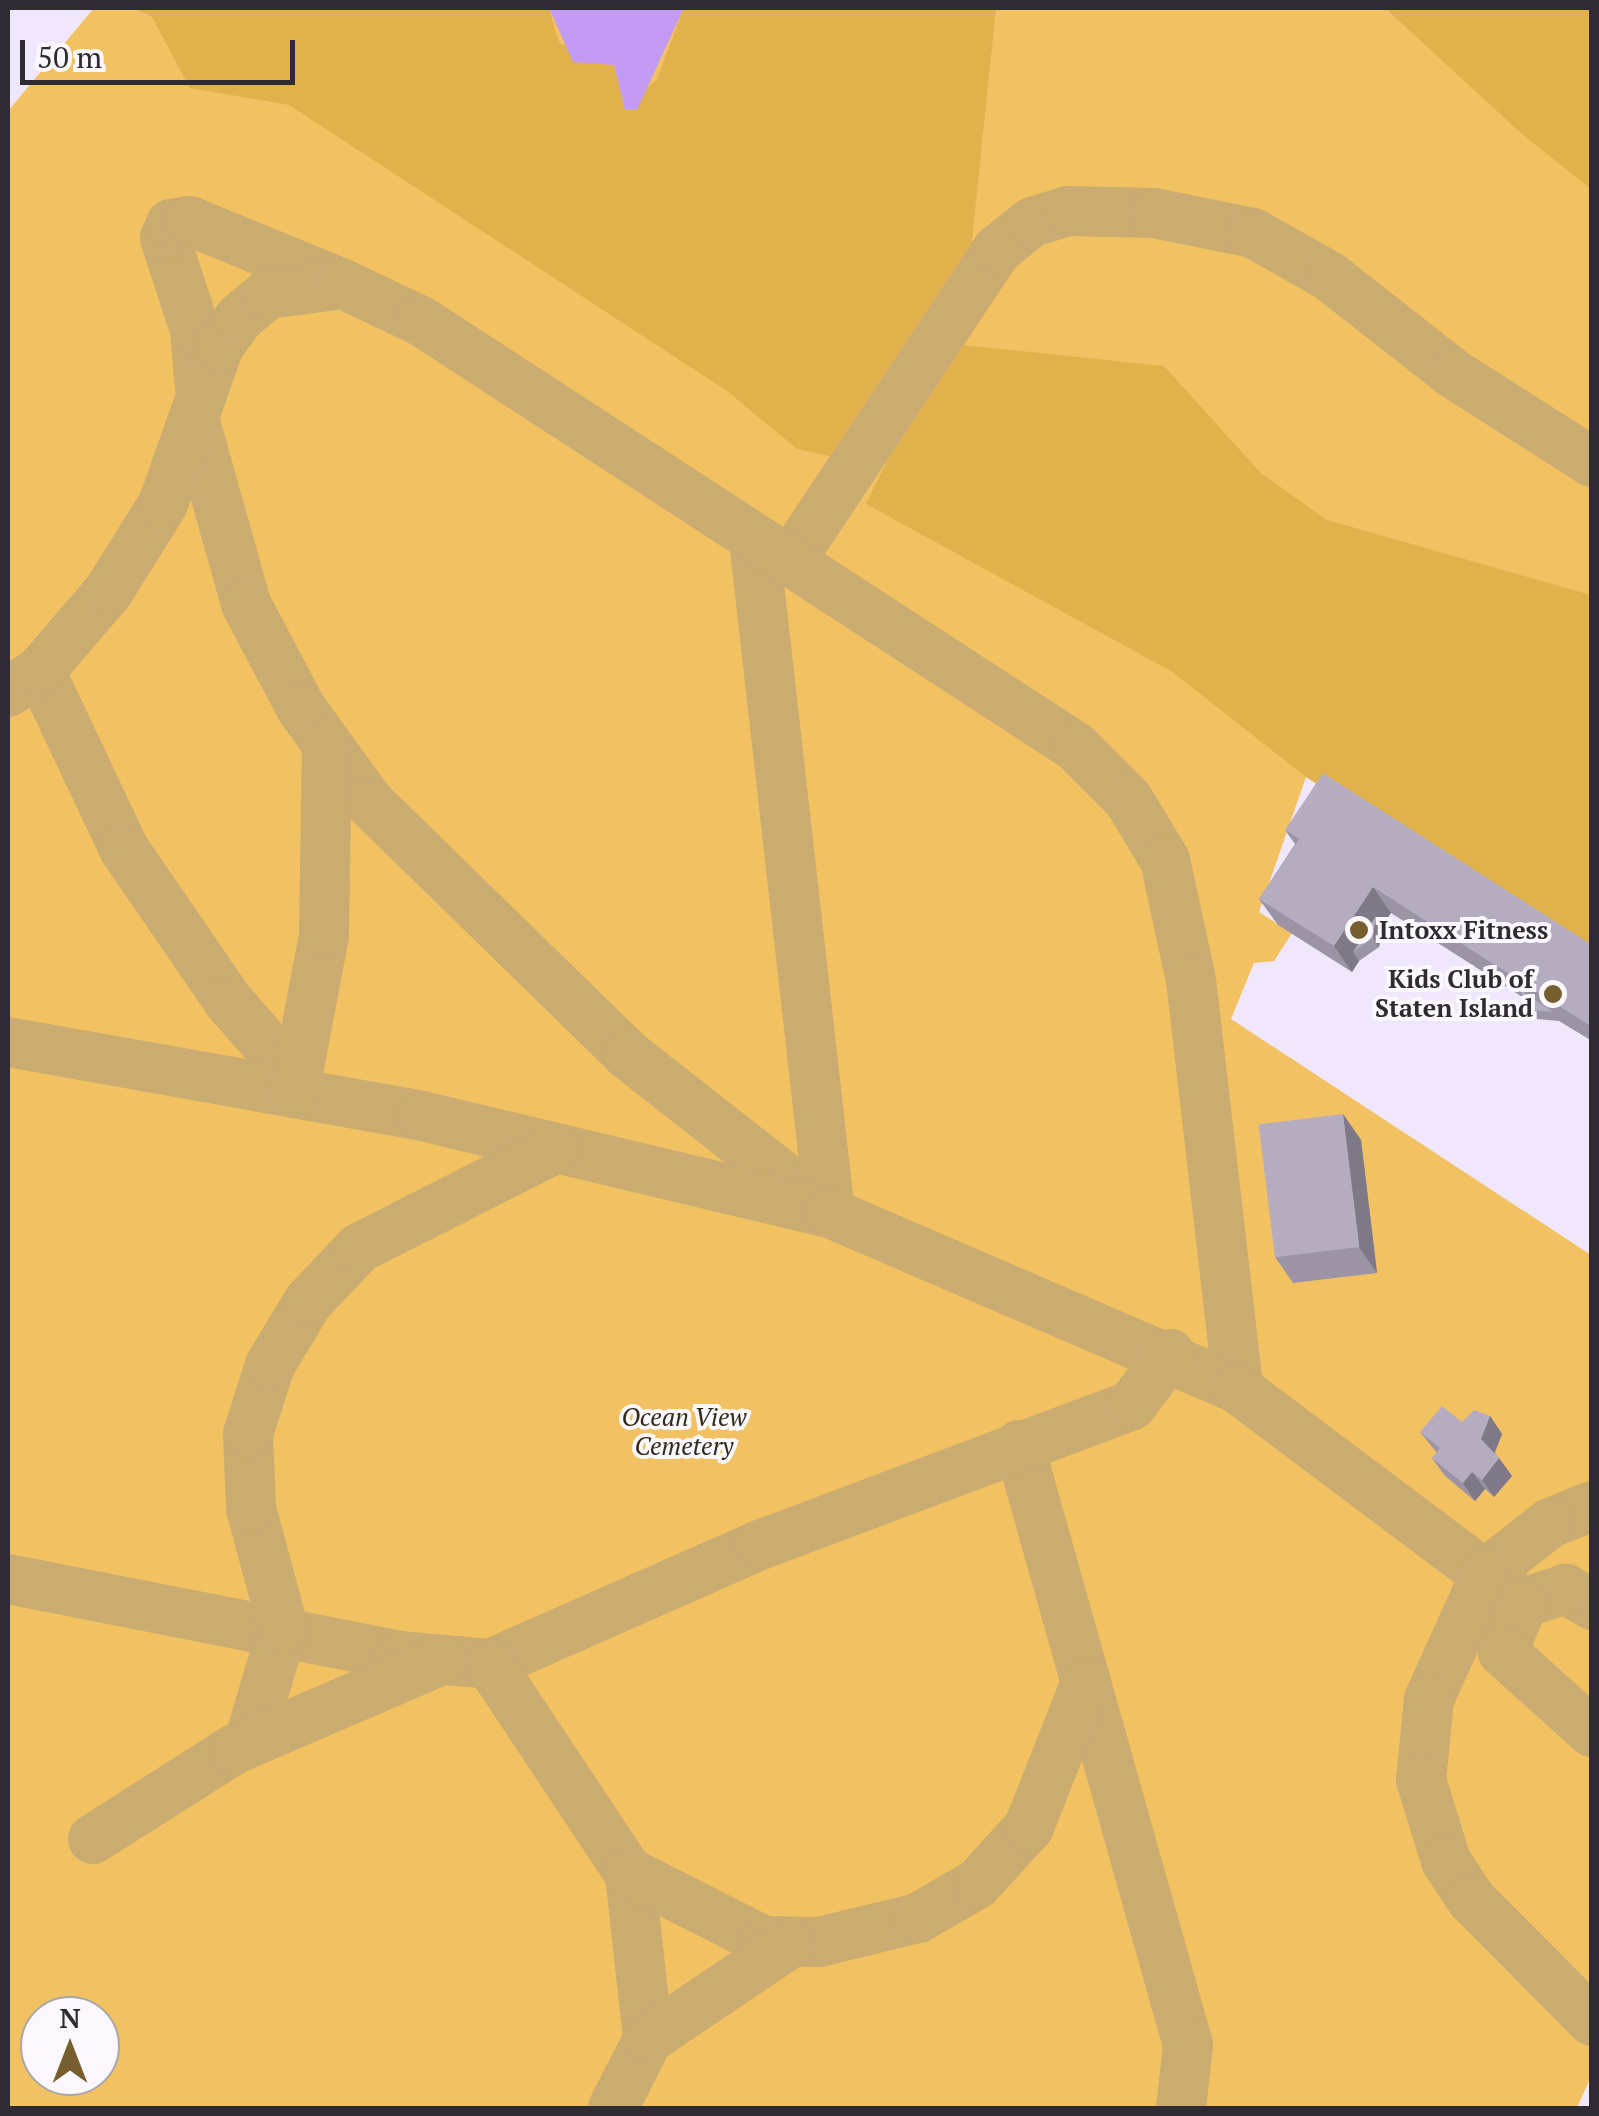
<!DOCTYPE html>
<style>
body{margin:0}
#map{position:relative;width:1599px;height:2116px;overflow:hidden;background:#f0e7fd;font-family:"PT Serif",serif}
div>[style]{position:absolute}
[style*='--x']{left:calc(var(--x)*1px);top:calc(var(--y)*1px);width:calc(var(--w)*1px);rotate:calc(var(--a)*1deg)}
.green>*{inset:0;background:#f2c262}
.forest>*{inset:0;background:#e1b14c}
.water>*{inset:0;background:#c49bf2}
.minor>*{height:50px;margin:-25px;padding:0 25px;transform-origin:25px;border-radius:25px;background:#caab70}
.wall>*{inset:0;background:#9c94a5}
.shaded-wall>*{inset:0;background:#7f7886}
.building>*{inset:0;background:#b5acc0;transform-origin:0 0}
.dots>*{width:28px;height:28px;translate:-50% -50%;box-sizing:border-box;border:5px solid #faf8fc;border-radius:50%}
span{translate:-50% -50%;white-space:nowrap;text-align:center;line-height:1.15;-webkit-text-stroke:8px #faf8fc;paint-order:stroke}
.poi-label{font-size:25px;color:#2f2b33;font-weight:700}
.left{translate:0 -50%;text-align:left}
.right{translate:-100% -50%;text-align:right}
.park-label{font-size:25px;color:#332a19;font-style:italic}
.frame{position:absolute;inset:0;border:10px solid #2f2b33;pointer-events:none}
.north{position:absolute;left:20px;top:1996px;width:100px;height:100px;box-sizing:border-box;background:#faf8fc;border:2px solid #a9a6ac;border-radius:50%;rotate:0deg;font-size:28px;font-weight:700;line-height:40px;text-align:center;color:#2f2b33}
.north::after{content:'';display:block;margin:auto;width:35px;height:45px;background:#765e2f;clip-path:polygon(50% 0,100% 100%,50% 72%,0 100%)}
.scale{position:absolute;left:20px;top:40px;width:275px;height:45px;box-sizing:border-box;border:5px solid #2f2b33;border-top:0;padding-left:12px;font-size:30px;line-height:35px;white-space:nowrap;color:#2f2b33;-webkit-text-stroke:8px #faf8fc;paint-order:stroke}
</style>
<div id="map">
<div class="green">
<i style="clip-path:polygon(evenodd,94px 8px,1591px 8px,1591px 959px,1306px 777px,1259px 912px,1292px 933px,1274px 961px,1254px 963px,1231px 1019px,1591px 1255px,1592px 2074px,1577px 2108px,8px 2108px,8px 111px,94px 8px,40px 2016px,100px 2016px,100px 2076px,40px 2076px,40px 2016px)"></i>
</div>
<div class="forest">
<i style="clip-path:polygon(134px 8px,549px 8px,559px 43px,614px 65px,625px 109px,657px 79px,684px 8px,996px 8px,970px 260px,834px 457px,797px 449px,727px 391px,289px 105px,190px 88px,152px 17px)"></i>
<i style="clip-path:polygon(1385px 8px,1591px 8px,1591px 189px,1523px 135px)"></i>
<i style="clip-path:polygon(955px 344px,1164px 366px,1261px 473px,1327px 520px,1591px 595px,1591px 959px,1306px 777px,1171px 671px,866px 504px,929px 376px)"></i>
</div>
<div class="water">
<i style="clip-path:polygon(549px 8px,684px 8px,637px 110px,625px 110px,614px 65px,573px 62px)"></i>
</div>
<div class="minor">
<i style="--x:200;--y:388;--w:58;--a:-94.9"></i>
<i style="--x:195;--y:330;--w:97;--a:-108.1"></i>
<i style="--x:165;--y:238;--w:15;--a:-67"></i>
<i style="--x:171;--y:224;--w:19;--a:-9"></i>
<i style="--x:190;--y:221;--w:160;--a:22.4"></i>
<i style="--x:195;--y:422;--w:189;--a:74.3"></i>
<i style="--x:246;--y:604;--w:118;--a:62.1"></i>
<i style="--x:301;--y:708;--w:116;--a:54.1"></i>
<i style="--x:369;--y:802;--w:361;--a:44.3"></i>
<i style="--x:627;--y:1054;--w:243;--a:38.1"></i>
<i style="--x:754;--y:540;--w:677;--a:83.56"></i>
<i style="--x:789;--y:563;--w:377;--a:-56.4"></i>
<i style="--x:998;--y:249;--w:43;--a:-38.5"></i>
<i style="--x:1032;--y:222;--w:38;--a:-17"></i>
<i style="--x:1068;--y:211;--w:86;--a:1.3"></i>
<i style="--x:1154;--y:213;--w:101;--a:11.4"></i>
<i style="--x:1253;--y:233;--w:87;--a:29.5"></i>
<i style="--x:1329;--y:276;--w:159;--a:38.1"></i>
<i style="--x:1454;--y:374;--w:164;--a:32.5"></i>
<i style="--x:40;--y:671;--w:197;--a:64.7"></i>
<i style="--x:124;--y:849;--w:186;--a:55.5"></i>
<i style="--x:229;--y:1002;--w:103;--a:48.6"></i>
<i style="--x:8;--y:692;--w:38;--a:-33"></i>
<i style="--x:40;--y:671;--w:104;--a:-49.3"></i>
<i style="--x:108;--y:592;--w:104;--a:-58"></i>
<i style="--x:163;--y:504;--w:168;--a:-70.5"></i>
<i style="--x:219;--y:346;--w:34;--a:-54"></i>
<i style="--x:239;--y:318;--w:38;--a:-40"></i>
<i style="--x:268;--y:294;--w:76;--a:-7.6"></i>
<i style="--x:343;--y:284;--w:86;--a:25.4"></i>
<i style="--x:421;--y:321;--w:781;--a:33.04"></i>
<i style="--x:1076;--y:747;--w:74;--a:45"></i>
<i style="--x:1128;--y:799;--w:71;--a:58.8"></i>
<i style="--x:1165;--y:860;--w:123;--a:77.8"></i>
<i style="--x:1191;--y:980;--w:412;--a:83.4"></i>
<i style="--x:8;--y:1042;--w:421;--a:10.1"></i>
<i style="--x:422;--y:1116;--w:419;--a:13.4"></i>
<i style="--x:830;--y:1213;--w:444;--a:23.3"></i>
<i style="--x:1238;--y:1389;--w:356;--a:36.9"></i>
<i style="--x:294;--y:1093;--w:161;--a:-79.2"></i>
<i style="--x:324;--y:935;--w:191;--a:-89.1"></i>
<i style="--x:1019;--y:1445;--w:623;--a:74.27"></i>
<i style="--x:1188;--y:2045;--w:63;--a:96.3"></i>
<i style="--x:1592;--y:1506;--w:45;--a:158"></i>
<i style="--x:1550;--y:1523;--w:81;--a:142"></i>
<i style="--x:1486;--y:1573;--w:138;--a:114.3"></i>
<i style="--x:1429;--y:1699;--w:81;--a:95.6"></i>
<i style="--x:1421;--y:1780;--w:85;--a:72.8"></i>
<i style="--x:1446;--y:1861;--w:45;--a:56.7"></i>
<i style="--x:1471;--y:1899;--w:172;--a:45.2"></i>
<i style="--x:8;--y:1579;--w:399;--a:11.1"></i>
<i style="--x:399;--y:1656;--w:91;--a:5"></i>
<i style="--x:490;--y:1664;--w:295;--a:-23.8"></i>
<i style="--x:760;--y:1545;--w:397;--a:-20.6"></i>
<i style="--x:1132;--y:1405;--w:64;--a:-53.3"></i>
<i style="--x:1592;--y:1605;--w:31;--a:-148"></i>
<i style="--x:1566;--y:1589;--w:45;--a:162"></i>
<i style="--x:1523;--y:1603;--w:53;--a:112.2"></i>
<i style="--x:1503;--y:1652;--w:120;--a:42"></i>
<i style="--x:490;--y:1664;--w:253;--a:56.4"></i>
<i style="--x:630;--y:1875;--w:165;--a:83.7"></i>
<i style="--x:648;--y:2039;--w:77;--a:116.9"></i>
<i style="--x:249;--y:1742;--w:120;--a:-73.5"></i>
<i style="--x:283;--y:1627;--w:123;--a:-105.1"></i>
<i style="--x:251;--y:1508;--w:74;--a:-92.3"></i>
<i style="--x:248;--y:1434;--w:72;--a:-72.3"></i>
<i style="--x:270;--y:1365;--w:74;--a:-58.9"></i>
<i style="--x:308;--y:1302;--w:74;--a:-46.6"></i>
<i style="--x:359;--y:1248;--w:219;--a:-26.9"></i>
<i style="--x:93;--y:1839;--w:168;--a:-32.4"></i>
<i style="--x:235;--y:1749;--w:225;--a:-23.3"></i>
<i style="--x:628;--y:1872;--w:153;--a:26.9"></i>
<i style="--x:764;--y:1941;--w:55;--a:1"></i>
<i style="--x:819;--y:1942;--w:102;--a:-13.6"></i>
<i style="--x:918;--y:1918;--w:68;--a:-30"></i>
<i style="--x:977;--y:1884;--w:77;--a:-47.6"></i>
<i style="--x:1029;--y:1827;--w:156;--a:-68.5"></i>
<i style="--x:648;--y:2039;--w:170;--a:-34"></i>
</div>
<div class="wall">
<i style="clip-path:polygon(1285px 830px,1592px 945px,1592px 1041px,1559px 1021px,1537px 1019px,1524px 998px,1391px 913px,1382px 926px,1379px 947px,1359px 961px,1352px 972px,1278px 925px,1259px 899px,1295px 844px)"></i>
<i style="clip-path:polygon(1343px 1114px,1361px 1140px,1377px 1273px,1293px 1283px,1275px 1257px)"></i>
<i style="clip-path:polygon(1490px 1416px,1502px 1434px,1495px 1453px,1512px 1476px,1494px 1497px,1485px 1489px,1475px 1501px,1445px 1476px,1432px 1458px,1437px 1453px,1420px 1432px)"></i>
</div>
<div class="shaded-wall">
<i style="clip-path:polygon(1373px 887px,1391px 913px,1382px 926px,1379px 947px,1373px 938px,1353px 952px,1359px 961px,1352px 972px,1334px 946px)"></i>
<i style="clip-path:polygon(1343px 1114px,1361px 1140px,1377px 1273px,1359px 1247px)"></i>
<i style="clip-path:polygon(1490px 1416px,1502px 1434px,1493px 1456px,1481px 1439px)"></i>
<i style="clip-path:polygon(1499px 1458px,1512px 1476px,1494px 1497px,1482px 1480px)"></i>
<i style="clip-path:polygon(1472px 1472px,1485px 1489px,1475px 1501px,1463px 1483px)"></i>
</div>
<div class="building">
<i style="clip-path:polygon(1323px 773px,1592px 945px,1592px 1027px,1373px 887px,1334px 946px,1259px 899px,1299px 839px,1285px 830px)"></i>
<i style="clip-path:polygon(1376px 916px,1373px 938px,1353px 952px)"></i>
<i style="clip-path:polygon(1519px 989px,1553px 1012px,1531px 1010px)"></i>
<i style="left:1343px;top:1114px;width:134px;height:85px;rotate:83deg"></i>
<i style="clip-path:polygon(1442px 1406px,1462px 1422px,1474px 1410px,1490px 1416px,1481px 1439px,1499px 1458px,1482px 1480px,1472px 1472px,1463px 1483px,1432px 1458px,1440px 1448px,1420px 1432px)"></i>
</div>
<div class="dots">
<i style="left:1359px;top:930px;background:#765e2f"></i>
<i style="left:1553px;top:994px;background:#765e2f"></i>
</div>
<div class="poi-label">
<span class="left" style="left:1379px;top:930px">Intoxx Fitness</span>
<span class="right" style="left:1533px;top:994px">Kids Club of<br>Staten Island</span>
</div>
<div class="park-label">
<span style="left:684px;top:1432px">Ocean View<br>Cemetery</span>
</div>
<div class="frame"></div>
<div class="north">N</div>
<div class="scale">50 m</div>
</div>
